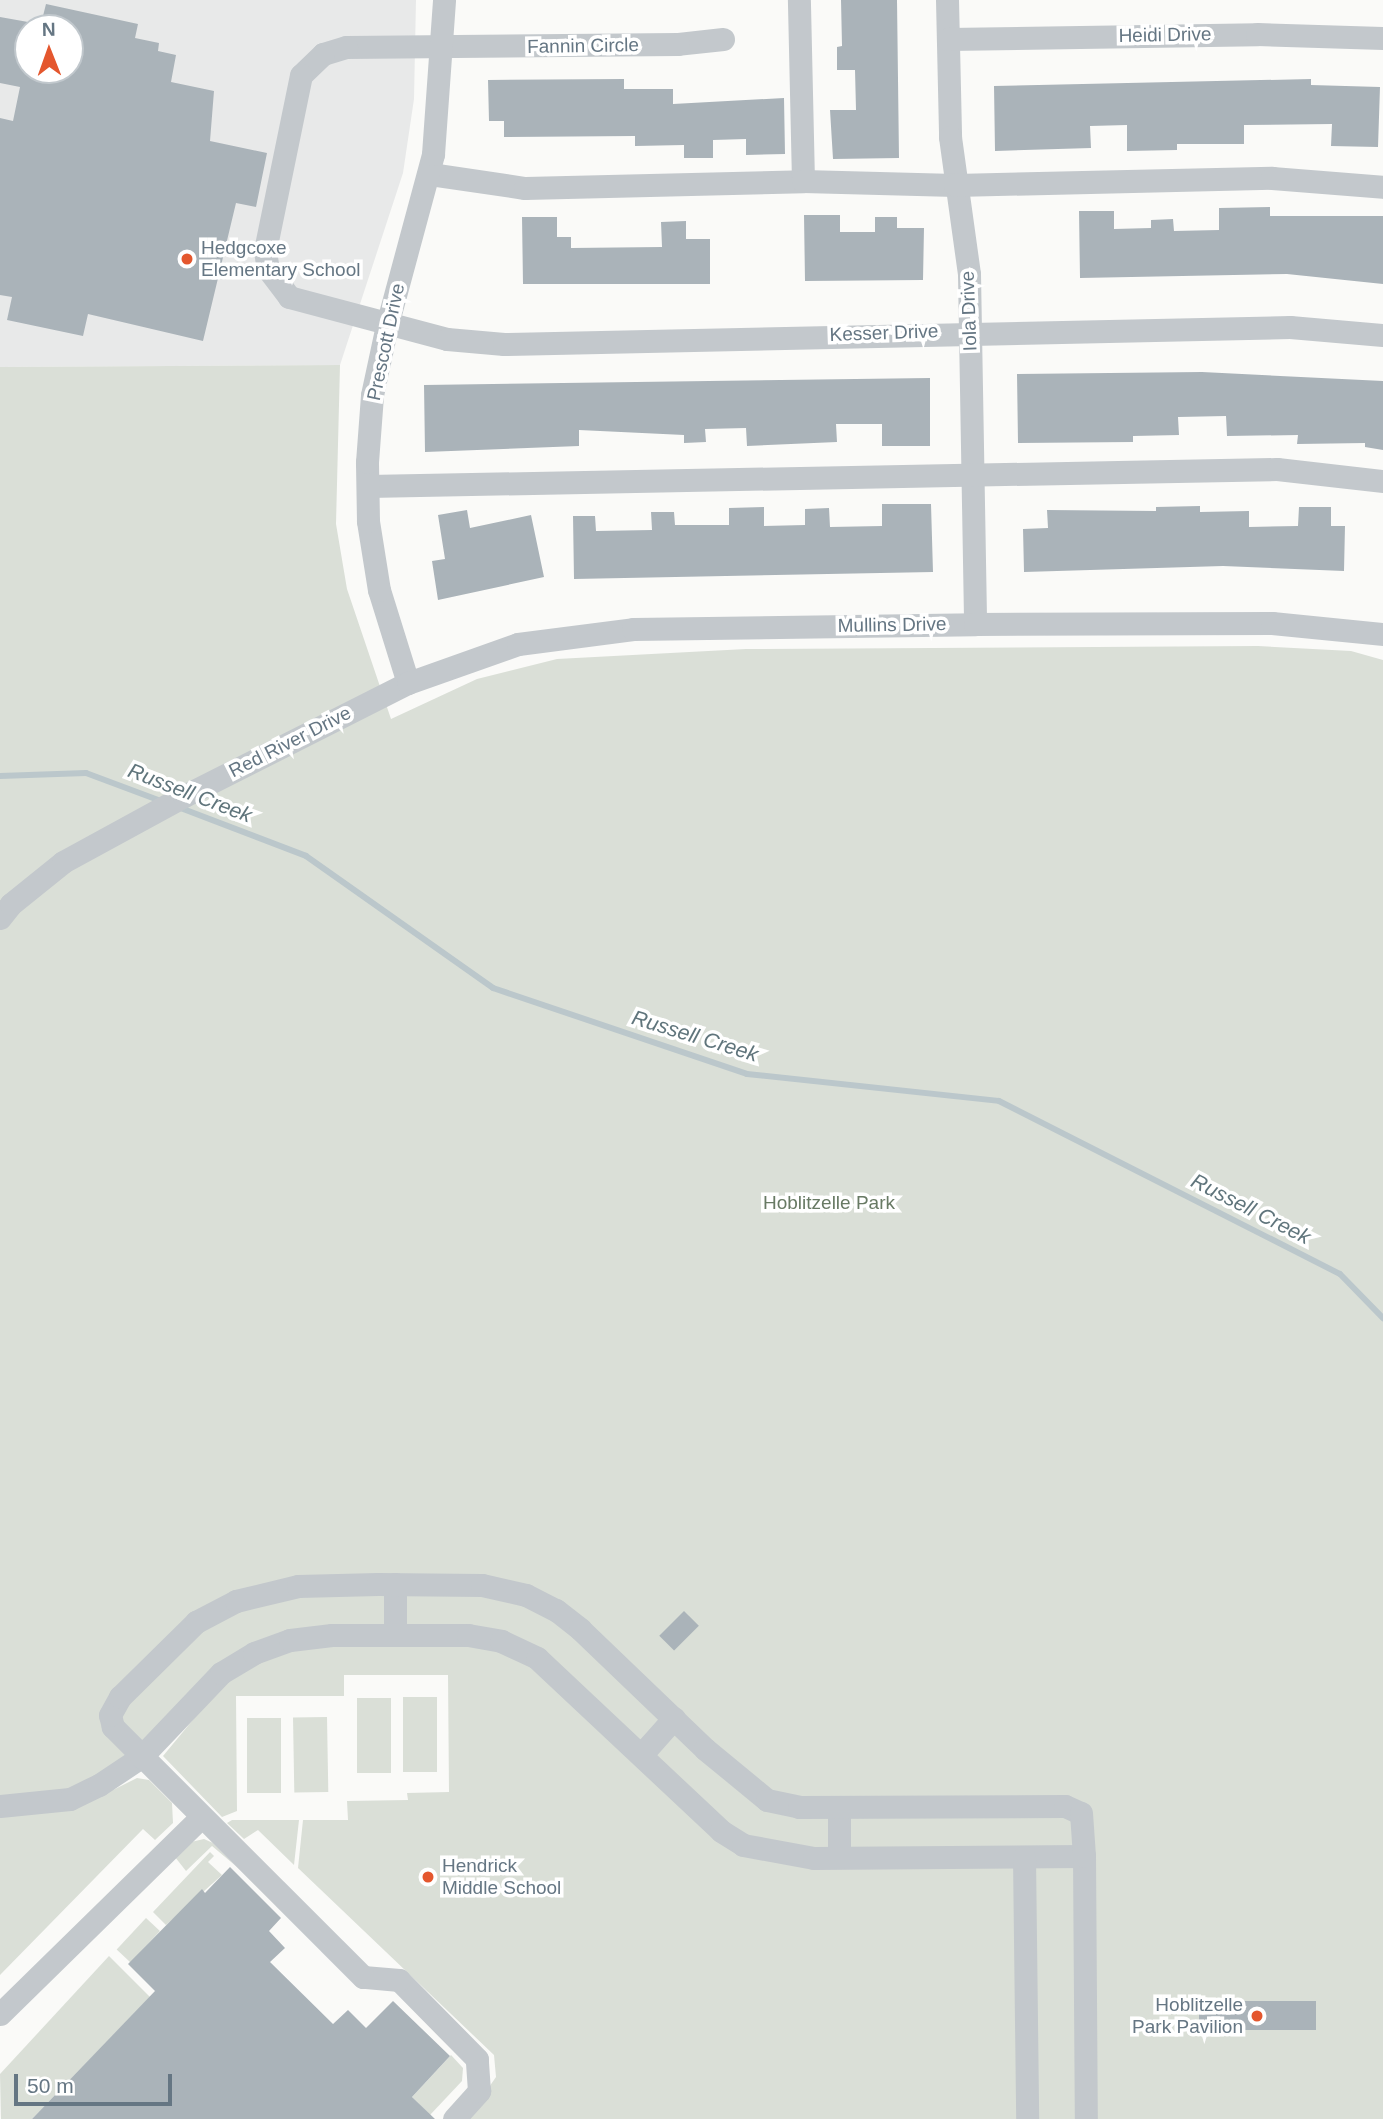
<!DOCTYPE html>
<style>
body{margin:0}
#map{position:relative;width:1383px;height:2119px;overflow:hidden;background:#fafaf8;font-family:Arial,sans-serif}
div>[style]{position:absolute}
[style*='--x']{left:calc(var(--x)*1px);top:calc(var(--y)*1px);width:calc(var(--w)*1px);rotate:calc(var(--a)*1deg)}
.built>*{inset:0;background:#e8e9e9}
.green>*{inset:0;background:#dadfd7;transform-origin:0 0}
.stream>*{height:6px;margin:-3px;padding:0 3px;transform-origin:3px;border-radius:3px;background:#bbc7cb}
.building>*{inset:0;background:#aab3b9;transform-origin:0 0}
.minor>*{height:23px;margin:-11.5px;padding:0 11.5px;transform-origin:11.5px;border-radius:11.5px;background:#c3c8cc}
.dots>*{width:19px;height:19px;translate:-50% -50%;box-sizing:border-box;border:4px solid #fff;border-radius:50%}
span{translate:-50% -50%;white-space:nowrap;text-align:center;line-height:1.15;-webkit-text-stroke:7px #fff;paint-order:stroke}
.street-label{font-size:19px;color:#657683}
.poi-label{font-size:19px;color:#657683}
.left{translate:0 -50%;text-align:left}
.right{translate:-100% -50%;text-align:right}
.park-label{font-size:19px;color:#687a64}
.water-label{font-size:21px;color:#60757c;font-style:italic}
.north{position:absolute;left:14px;top:14px;width:70px;height:70px;box-sizing:border-box;background:#fff;border:2px solid #c1c8cd;border-radius:50%;rotate:359deg;font-size:19px;font-weight:700;line-height:28px;text-align:center;color:#657683}
.north::after{content:'';display:block;margin:auto;width:24px;height:32px;background:#e4572e;clip-path:polygon(50% 0,100% 100%,50% 72%,0 100%)}
.scale{position:absolute;left:14px;top:2074px;width:158px;height:32px;box-sizing:border-box;border:4px solid #657683;border-top:0;padding-left:9px;font-size:21px;line-height:24px;white-space:nowrap;color:#657683;-webkit-text-stroke:5px #fff;paint-order:stroke}
</style>
<div id="map">
<div class="built">
<i style="clip-path:polygon(evenodd,0 0,416px 0,414px 99px,403px 173px,340px 365px,0 367px,0 0,28px 28px,70px 28px,70px 70px,28px 70px,28px 28px)"></i>
</div>
<div class="green">
<i style="clip-path:polygon(340px 365px,336px 524px,347px 589px,391px 719px,477px 679px,557px 659px,746px 649px,1258px 646px,1351px 651px,1383px 660px,1383px 2119px,467px 2119px,496px 2077px,494px 2055px,298px 1868px,303px 1820px,348px 1820px,347px 1801px,408px 1800px,407px 1793px,449px 1792px,448px 1675px,344px 1675px,344px 1696px,236px 1696px,237px 1811px,222px 1817px,163px 1756px,221px 1686px,113px 1790px,137px 1778px,149px 1780px,172px 1803px,173px 1823px,155px 1840px,143px 1829px,0 1975px,0 367px)"></i>
<i style="left:437px;top:1697px;width:75px;height:34px;rotate:90deg"></i>
<i style="left:357px;top:1698px;width:34px;height:75px"></i>
<i style="left:327px;top:1717px;width:75px;height:34px;rotate:89deg"></i>
<i style="left:247px;top:1718px;width:34px;height:75px"></i>
<i style="clip-path:polygon(232px 1820px,299px 1820px,294px 1865px,258px 1830px,244px 1839px,227px 1823px)"></i>
<i style="clip-path:polygon(204px 1839px,213px 1843px,237px 1867px,212px 1846px,186px 1871px,175px 1857px,191px 1842px)"></i>
<i style="clip-path:polygon(210px 1852px,214px 1856px,208px 1862px,222px 1875px,166px 1925px,153px 1912px)"></i>
<i style="left:146px;top:1918px;width:19px;height:43px;rotate:43deg"></i>
<i style="clip-path:polygon(109px 1956px,150px 1997px,32px 2119px,1px 2119px,0 2074px)"></i>
<i style="clip-path:polygon(451px 2055px,463px 2068px,462px 2081px,430px 2115px,412px 2097px)"></i>
</div>
<div class="stream">
<i style="--x:0;--y:776;--w:86;--a:-2"></i>
<i style="--x:86;--y:773;--w:80;--a:20.5"></i>
<i style="--x:178;--y:807;--w:137;--a:20.9"></i>
<i style="--x:306;--y:856;--w:229;--a:35.2"></i>
<i style="--x:493;--y:988;--w:268;--a:18.7"></i>
<i style="--x:747;--y:1074;--w:253;--a:6.1"></i>
<i style="--x:999;--y:1101;--w:382;--a:26.9"></i>
<i style="--x:1340;--y:1274;--w:62;--a:45.7"></i>
</div>
<div class="building">
<i style="clip-path:polygon(841px 0,897px 0,899px 158px,833px 159px,830px 110px,856px 110px,855px 70px,837px 70px,837px 47px,842px 46px)"></i>
<i style="clip-path:polygon(46px 4px,138px 24px,135px 38px,159px 43px,158px 51px,176px 55px,171px 82px,214px 91px,210px 141px,267px 153px,256px 207px,236px 203px,203px 341px,88px 314px,83px 336px,7px 320px,12px 297px,0 295px,0 118px,13px 121px,20px 87px,0 83px,0 17px,28px 22px,28px 70px,70px 70px,70px 28px,40px 28px)"></i>
<i style="clip-path:polygon(624px 79px,624px 89px,673px 89px,673px 104px,784px 98px,785px 154px,746px 155px,746px 139px,713px 140px,713px 158px,684px 158px,684px 145px,635px 146px,635px 136px,504px 137px,504px 121px,489px 121px,488px 80px)"></i>
<i style="clip-path:polygon(1311px 79px,1311px 85px,1380px 87px,1378px 147px,1331px 146px,1332px 124px,1244px 125px,1244px 144px,1177px 144px,1177px 150px,1127px 151px,1127px 125px,1090px 126px,1091px 148px,995px 151px,994px 86px)"></i>
<i style="clip-path:polygon(1270px 207px,1270px 216px,1383px 216px,1383px 284px,1287px 274px,1080px 278px,1079px 211px,1114px 211px,1114px 229px,1151px 228px,1151px 220px,1173px 219px,1174px 231px,1219px 230px,1219px 208px)"></i>
<i style="clip-path:polygon(804px 215px,840px 215px,840px 232px,875px 232px,875px 217px,897px 217px,897px 228px,924px 228px,923px 280px,805px 281px)"></i>
<i style="clip-path:polygon(522px 217px,557px 217px,557px 237px,571px 237px,571px 248px,662px 247px,661px 222px,686px 221px,686px 239px,710px 239px,710px 284px,523px 284px)"></i>
<i style="clip-path:polygon(1202px 372px,1383px 381px,1383px 450px,1365px 447px,1365px 443px,1297px 444px,1298px 435px,1227px 436px,1226px 416px,1178px 417px,1179px 435px,1133px 436px,1133px 442px,1018px 443px,1017px 374px)"></i>
<i style="clip-path:polygon(930px 378px,930px 446px,882px 446px,882px 424px,836px 424px,837px 442px,747px 446px,746px 428px,705px 429px,706px 442px,684px 443px,684px 435px,579px 430px,579px 446px,425px 452px,424px 385px)"></i>
<i style="clip-path:polygon(882px 504px,931px 504px,933px 572px,574px 579px,573px 516px,595px 516px,596px 531px,652px 530px,651px 512px,674px 512px,675px 525px,729px 525px,729px 508px,764px 507px,764px 526px,805px 525px,805px 509px,829px 508px,830px 527px,882px 526px)"></i>
<i style="clip-path:polygon(1200px 506px,1200px 512px,1249px 511px,1249px 527px,1298px 526px,1299px 507px,1331px 507px,1331px 526px,1345px 526px,1344px 571px,1223px 566px,1024px 572px,1023px 529px,1048px 528px,1047px 510px,1156px 511px,1156px 507px)"></i>
<i style="clip-path:polygon(467px 510px,470px 528px,531px 515px,544px 577px,438px 600px,432px 561px,445px 559px,438px 515px)"></i>
<i style="left:684px;top:1611px;width:21px;height:35px;rotate:45deg"></i>
<i style="clip-path:polygon(230px 1867px,281px 1918px,269px 1931px,285px 1948px,270px 1962px,333px 2024px,348px 2010px,366px 2028px,393px 2001px,450px 2056px,412px 2097px,435px 2119px,32px 2119px,155px 1991px,128px 1964px,202px 1889px,205px 1893px)"></i>
<i style="left:1316px;top:2001px;width:29px;height:117px;rotate:90deg"></i>
</div>
<div class="minor">
<i style="--x:947;--y:0;--w:137;--a:88.7"></i>
<i style="--x:950;--y:137;--w:138;--a:82.1"></i>
<i style="--x:969;--y:274;--w:350;--a:89"></i>
<i style="--x:723;--y:39;--w:45;--a:173.7"></i>
<i style="--x:678;--y:44;--w:332;--a:179.5"></i>
<i style="--x:346;--y:47;--w:24;--a:163"></i>
<i style="--x:323;--y:54;--w:30;--a:136"></i>
<i style="--x:301;--y:75;--w:180;--a:101.6"></i>
<i style="--x:265;--y:251;--w:18;--a:81"></i>
<i style="--x:268;--y:269;--w:35;--a:53"></i>
<i style="--x:289;--y:297;--w:163;--a:14.9"></i>
<i style="--x:447;--y:339;--w:57;--a:5"></i>
<i style="--x:504;--y:344;--w:786;--a:-1.24"></i>
<i style="--x:1290;--y:327;--w:93;--a:4.9"></i>
<i style="--x:948;--y:39;--w:309;--a:-0.9"></i>
<i style="--x:1257;--y:34;--w:126;--a:1.8"></i>
<i style="--x:430;--y:174;--w:96;--a:8.4"></i>
<i style="--x:525;--y:188;--w:278;--a:-1.4"></i>
<i style="--x:803;--y:181;--w:181;--a:-91.3"></i>
<i style="--x:803;--y:181;--w:152;--a:1.5"></i>
<i style="--x:955;--y:185;--w:317;--a:-1.3"></i>
<i style="--x:1272;--y:178;--w:111;--a:4.6"></i>
<i style="--x:368;--y:486;--w:909;--a:-1.07"></i>
<i style="--x:1277;--y:469;--w:107;--a:6.5"></i>
<i style="--x:408;--y:683;--w:97;--a:-107.3"></i>
<i style="--x:379;--y:590;--w:70;--a:-99.1"></i>
<i style="--x:368;--y:521;--w:59;--a:-91"></i>
<i style="--x:367;--y:462;--w:67;--a:-85.7"></i>
<i style="--x:372;--y:395;--w:72;--a:-77.9"></i>
<i style="--x:387;--y:325;--w:177;--a:-74.9"></i>
<i style="--x:433;--y:154;--w:154;--a:-85.9"></i>
<i style="--x:0;--y:918;--w:18;--a:-52"></i>
<i style="--x:11;--y:904;--w:67;--a:-38.9"></i>
<i style="--x:63;--y:862;--w:138;--a:-28.6"></i>
<i style="--x:184;--y:796;--w:251;--a:-26.8"></i>
<i style="--x:408;--y:683;--w:117;--a:-19.5"></i>
<i style="--x:518;--y:644;--w:116;--a:-7.4"></i>
<i style="--x:633;--y:629;--w:342;--a:-0.8"></i>
<i style="--x:975;--y:624;--w:297;--a:-0.2"></i>
<i style="--x:1272;--y:623;--w:112;--a:5.7"></i>
<i style="--x:395;--y:1584;--w:51;--a:90"></i>
<i style="--x:642;--y:1754;--w:48;--a:-48.4"></i>
<i style="--x:0;--y:1806;--w:70;--a:-5.7"></i>
<i style="--x:70;--y:1799;--w:32;--a:-26"></i>
<i style="--x:99;--y:1785;--w:50;--a:-33.7"></i>
<i style="--x:141;--y:1757;--w:116;--a:-46.4"></i>
<i style="--x:221;--y:1673;--w:39;--a:-31"></i>
<i style="--x:254;--y:1653;--w:38;--a:-20"></i>
<i style="--x:290;--y:1640;--w:42;--a:-6.8"></i>
<i style="--x:332;--y:1635;--w:136;--a:0"></i>
<i style="--x:468;--y:1635;--w:34;--a:10"></i>
<i style="--x:501;--y:1641;--w:40;--a:25"></i>
<i style="--x:537;--y:1658;--w:253;--a:43.2"></i>
<i style="--x:721;--y:1831;--w:26;--a:32"></i>
<i style="--x:743;--y:1845;--w:72;--a:10.4"></i>
<i style="--x:814;--y:1858;--w:270;--a:-0.4"></i>
<i style="--x:1084;--y:1856;--w:263;--a:89.6"></i>
<i style="--x:839;--y:1857;--w:49;--a:-90"></i>
<i style="--x:1024;--y:1857;--w:262;--a:89.3"></i>
<i style="--x:0;--y:2014;--w:281;--a:-44.4"></i>
<i style="--x:454;--y:2119;--w:38;--a:-48"></i>
<i style="--x:479;--y:2091;--w:32;--a:-94"></i>
<i style="--x:477;--y:2059;--w:111;--a:-134.6"></i>
<i style="--x:399;--y:1980;--w:36;--a:-175"></i>
<i style="--x:363;--y:1977;--w:354;--a:-135"></i>
<i style="--x:113;--y:1727;--w:12;--a:-104"></i>
<i style="--x:110;--y:1715;--w:21;--a:-61"></i>
<i style="--x:120;--y:1697;--w:107;--a:-44.6"></i>
<i style="--x:196;--y:1622;--w:45;--a:-27.7"></i>
<i style="--x:236;--y:1601;--w:64;--a:-13.6"></i>
<i style="--x:298;--y:1586;--w:80;--a:-1.4"></i>
<i style="--x:378;--y:1584;--w:104;--a:0.6"></i>
<i style="--x:482;--y:1585;--w:45;--a:12.8"></i>
<i style="--x:526;--y:1595;--w:34;--a:27"></i>
<i style="--x:556;--y:1610;--w:31;--a:38"></i>
<i style="--x:580;--y:1629;--w:173;--a:43.8"></i>
<i style="--x:705;--y:1749;--w:80;--a:39.4"></i>
<i style="--x:767;--y:1800;--w:33;--a:12"></i>
<i style="--x:799;--y:1807;--w:266;--a:-0.2"></i>
<i style="--x:1065;--y:1806;--w:17;--a:24"></i>
<i style="--x:1081;--y:1813;--w:43;--a:86"></i>
</div>
<div class="dots">
<i style="left:187px;top:259px;background:#e4572e"></i>
<i style="left:428px;top:1877px;background:#e4572e"></i>
<i style="left:1257px;top:2016px;background:#e4572e"></i>
</div>
<div class="street-label">
<span style="left:1165px;top:35px;rotate:-1deg">Heidi Drive</span>
<span style="left:583px;top:46px;rotate:-1deg">Fannin Circle</span>
<span style="left:969px;top:311px;rotate:-92deg">Iola Drive</span>
<span style="left:884px;top:333px;rotate:-2deg">Kesser Drive</span>
<span style="left:386px;top:342px;rotate:-78deg">Prescott Drive</span>
<span style="left:892px;top:625px;rotate:-1deg">Mullins Drive</span>
<span style="left:290px;top:742px;rotate:-27deg">Red River Drive</span>
</div>
<div class="poi-label">
<span class="left" style="left:201px;top:259px">Hedgcoxe<br>Elementary School</span>
<span class="left" style="left:442px;top:1877px">Hendrick<br>Middle School</span>
<span class="right" style="left:1243px;top:2016px">Hoblitzelle<br>Park Pavilion</span>
</div>
<div class="park-label">
<span style="left:829px;top:1203px">Hoblitzelle Park</span>
</div>
<div class="water-label">
<span style="left:190px;top:793px;rotate:21deg">Russell Creek</span>
<span style="left:695px;top:1036px;rotate:17deg">Russell Creek</span>
<span style="left:1251px;top:1209px;rotate:27deg">Russell Creek</span>
</div>
<div class="north">N</div>
<div class="scale">50 m</div>
</div>
